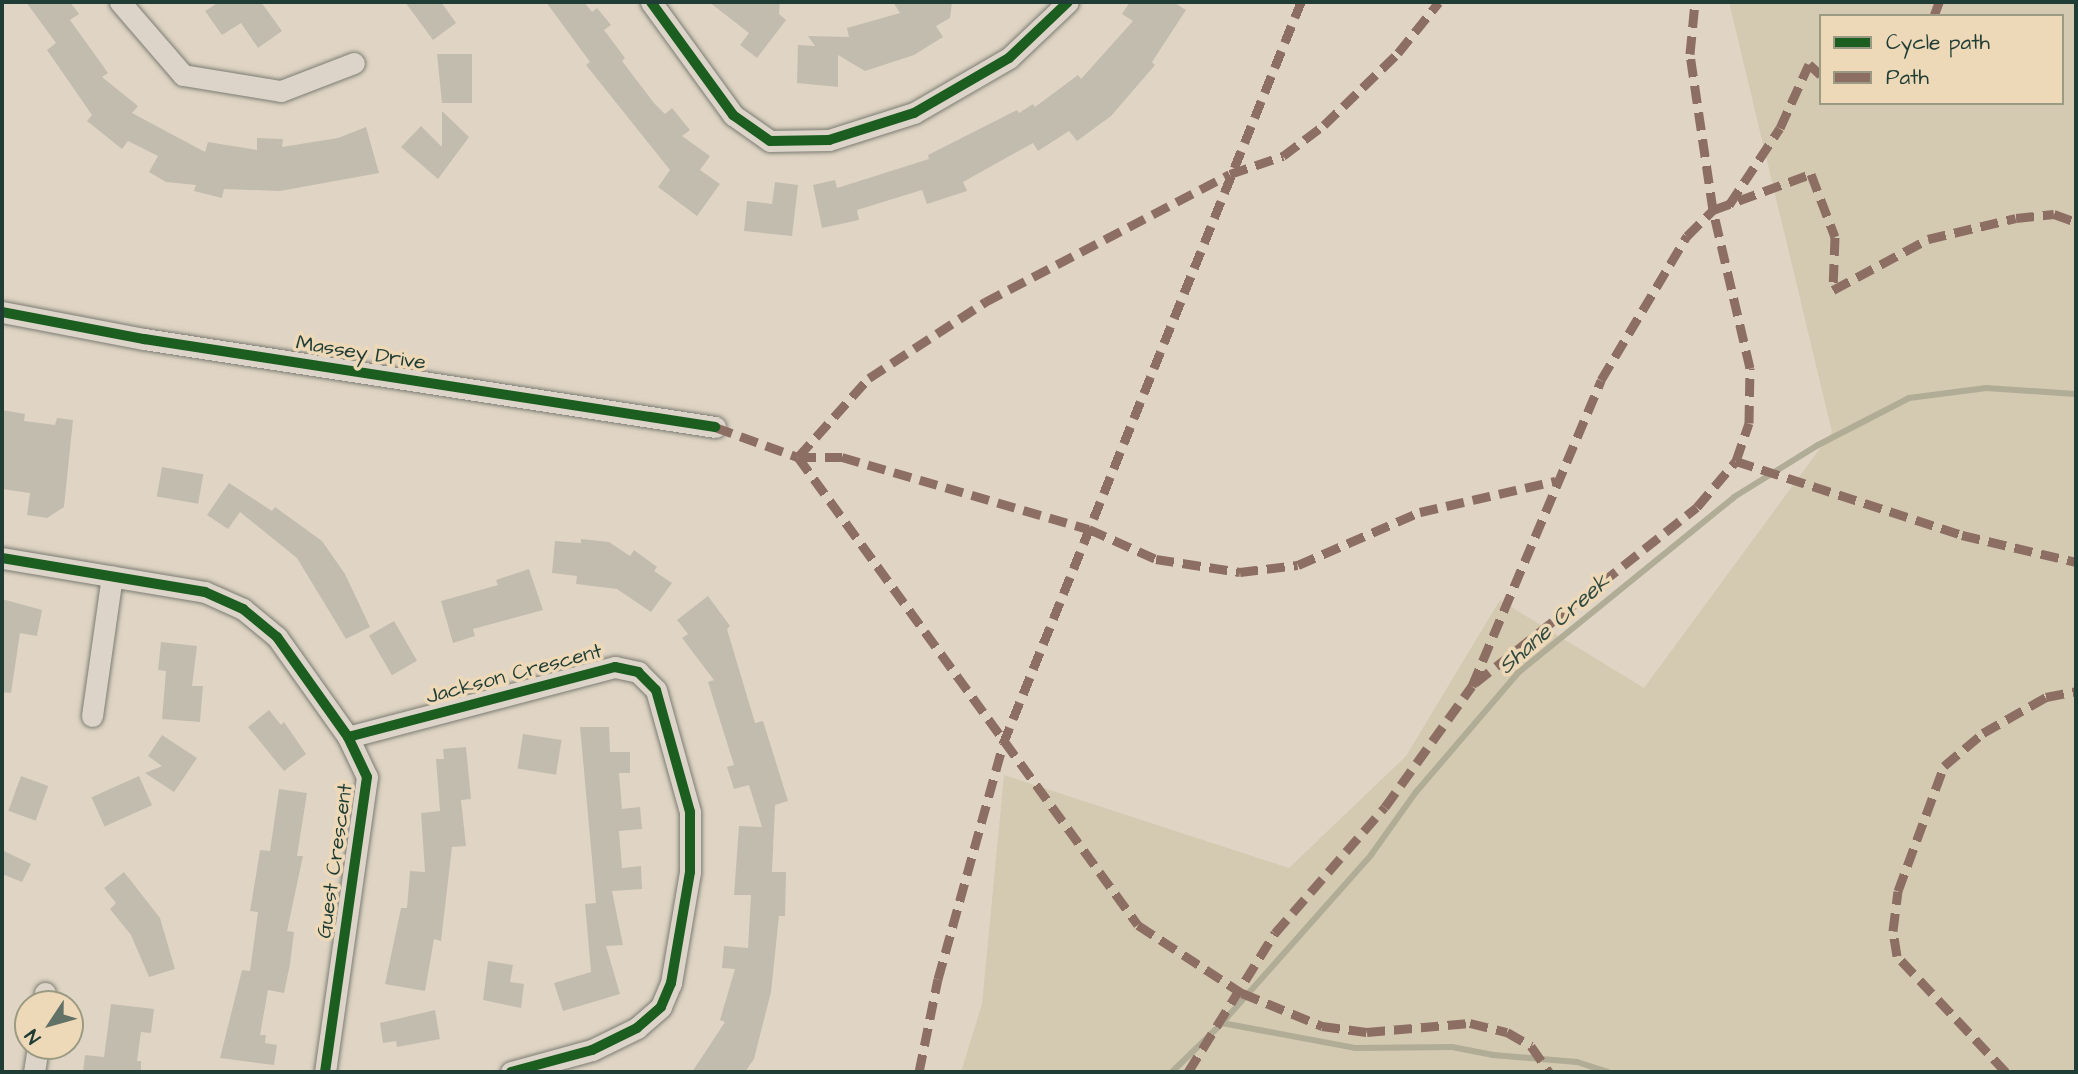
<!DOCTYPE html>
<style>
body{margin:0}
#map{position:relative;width:2078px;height:1074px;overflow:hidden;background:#e0d5c4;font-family:"Architects Daughter",sans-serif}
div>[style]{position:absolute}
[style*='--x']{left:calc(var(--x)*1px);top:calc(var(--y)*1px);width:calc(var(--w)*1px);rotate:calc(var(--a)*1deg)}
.green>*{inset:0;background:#d4c9b1}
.stream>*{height:6px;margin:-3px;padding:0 3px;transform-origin:3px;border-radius:3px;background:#b0ac96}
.building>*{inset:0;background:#c2bcaf;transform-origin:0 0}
.roads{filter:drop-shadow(0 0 2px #7b7c73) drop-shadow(0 0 2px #7b7c73)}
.minor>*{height:21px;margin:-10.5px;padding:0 10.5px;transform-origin:10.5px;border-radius:10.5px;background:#dcd4c8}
.quiet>*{height:9px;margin-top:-4.5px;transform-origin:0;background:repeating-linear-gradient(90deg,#8d6e63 0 18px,transparent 0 27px)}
.cycleway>*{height:10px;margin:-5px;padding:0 5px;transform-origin:5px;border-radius:5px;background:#1b5e20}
span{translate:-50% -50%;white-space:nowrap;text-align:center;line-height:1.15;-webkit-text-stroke:7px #edd8b7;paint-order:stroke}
.street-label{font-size:21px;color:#1f3d34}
.water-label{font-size:23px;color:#324b40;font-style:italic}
.frame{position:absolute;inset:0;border:4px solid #1f3d34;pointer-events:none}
.legend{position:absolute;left:1819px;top:14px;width:245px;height:91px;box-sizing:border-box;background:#edd8b7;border:2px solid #9b9a83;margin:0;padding:9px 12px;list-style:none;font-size:21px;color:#1f3d34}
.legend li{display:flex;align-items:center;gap:14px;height:35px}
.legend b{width:35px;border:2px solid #9b9a83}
.north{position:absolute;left:14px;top:990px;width:70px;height:70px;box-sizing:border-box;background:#edd8b7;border:2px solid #9b9a83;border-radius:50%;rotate:234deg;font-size:19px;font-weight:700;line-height:28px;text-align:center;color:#1f3d34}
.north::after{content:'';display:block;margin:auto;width:24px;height:32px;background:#637266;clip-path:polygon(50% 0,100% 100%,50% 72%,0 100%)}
</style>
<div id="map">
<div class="green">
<i style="clip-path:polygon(evenodd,1729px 2px,2076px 2px,2076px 1072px,961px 1072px,982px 1004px,1004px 775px,1289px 868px,1406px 756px,1500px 600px,1644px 688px,1832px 432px,1729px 2px,1821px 16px,2062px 16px,2062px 103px,1821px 103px,1821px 16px)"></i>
</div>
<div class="stream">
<i style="--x:1222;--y:1023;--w:135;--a:10.6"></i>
<i style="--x:1355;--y:1048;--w:97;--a:-0.6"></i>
<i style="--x:1452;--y:1047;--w:42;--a:11"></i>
<i style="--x:1493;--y:1055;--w:84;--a:4.8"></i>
<i style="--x:1577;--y:1062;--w:33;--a:18"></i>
<i style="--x:1172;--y:1072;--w:70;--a:-44.4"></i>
<i style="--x:1222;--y:1023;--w:225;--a:-48.4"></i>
<i style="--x:1371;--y:855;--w:77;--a:-54.5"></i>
<i style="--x:1416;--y:792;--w:158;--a:-49.4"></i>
<i style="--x:1519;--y:672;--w:277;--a:-39.1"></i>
<i style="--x:1734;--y:497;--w:99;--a:-31.8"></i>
<i style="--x:1818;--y:445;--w:102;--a:-27.3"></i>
<i style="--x:1909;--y:398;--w:78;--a:-7.4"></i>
<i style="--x:1986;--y:388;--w:90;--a:3.8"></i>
</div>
<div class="building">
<i style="clip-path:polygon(26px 2px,70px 2px,79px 14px,70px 20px,108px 73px,102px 77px,138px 106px,132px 113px,205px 152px,208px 142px,257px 150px,257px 138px,283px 139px,282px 147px,338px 138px,366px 127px,379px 173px,280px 191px,224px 189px,222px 198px,194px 191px,196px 185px,166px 182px,149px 172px,158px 156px,128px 141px,122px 149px,87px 121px,92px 115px,47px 50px,56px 43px)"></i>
<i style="clip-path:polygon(219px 2px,261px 2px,282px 31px,258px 48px,241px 23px,222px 35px,205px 11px)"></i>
<i style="clip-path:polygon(405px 2px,441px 2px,456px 23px,433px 40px)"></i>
<i style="clip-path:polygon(546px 2px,584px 2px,592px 12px,597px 8px,611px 25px,604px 30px,625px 58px,622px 61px,654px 103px,665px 114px,672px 108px,690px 130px,682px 136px,710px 156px,700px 170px,720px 184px,697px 216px,658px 187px,670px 170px,586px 65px,590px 62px)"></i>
<i style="clip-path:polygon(709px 2px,780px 2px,779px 14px,786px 20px,757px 58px,740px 45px,749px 33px)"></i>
<i style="clip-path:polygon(893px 2px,952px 2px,950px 18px,936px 26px,943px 37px,914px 55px,865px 71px,838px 55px,838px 87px,797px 83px,798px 45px,815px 46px,808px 36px,849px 37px,847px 28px,900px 13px)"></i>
<i style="clip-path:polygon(1130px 2px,1173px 2px,1186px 10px,1152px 62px,1155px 65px,1111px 116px,1077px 141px,1069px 131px,1038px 151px,1033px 143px,963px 182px,967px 191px,927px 204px,922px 190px,857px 210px,859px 220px,822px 228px,813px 185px,835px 180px,837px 188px,929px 159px,928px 155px,1017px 110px,1019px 113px,1033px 104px,1035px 107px,1078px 75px,1081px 79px,1133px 21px,1122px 14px)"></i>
<i style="clip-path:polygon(437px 54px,472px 54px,472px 103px,442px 103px)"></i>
<i style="clip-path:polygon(442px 111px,469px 137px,438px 179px,401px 147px,421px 126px,442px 147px)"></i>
<i style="clip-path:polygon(775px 182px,798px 185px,792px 236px,744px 231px,747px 201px,772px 204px)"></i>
<i style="clip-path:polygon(2px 410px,25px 414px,24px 421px,55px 425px,57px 418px,73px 420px,64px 507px,47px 518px,27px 515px,30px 493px,2px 489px)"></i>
<i style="left:162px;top:467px;width:42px;height:30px;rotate:10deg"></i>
<i style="clip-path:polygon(229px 483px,272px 511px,275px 507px,322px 541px,345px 574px,370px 627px,346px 639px,297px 558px,240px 512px,228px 529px,207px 515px)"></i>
<i style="clip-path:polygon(581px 539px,609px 542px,630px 556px,634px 550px,657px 567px,654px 571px,672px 583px,651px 612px,617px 589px,576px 584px,577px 576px,552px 573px,555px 541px,581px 543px)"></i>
<i style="clip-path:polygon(529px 569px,543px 610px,473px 629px,475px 636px,453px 643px,441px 601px,498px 585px,496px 580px)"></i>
<i style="clip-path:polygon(708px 596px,730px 626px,727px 629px,755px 723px,763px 721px,788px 801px,775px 805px,772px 872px,786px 872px,785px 916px,779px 916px,771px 992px,754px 1059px,745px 1072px,692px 1072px,725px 1022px,720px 1020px,735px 969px,722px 968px,724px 946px,748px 948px,751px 895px,734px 895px,739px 826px,762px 827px,749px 785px,734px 789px,727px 767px,734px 765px,708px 682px,714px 680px,682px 638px,688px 634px,677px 620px)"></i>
<i style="clip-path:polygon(2px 599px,42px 610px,37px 636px,20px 633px,11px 693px,2px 692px)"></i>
<i style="left:394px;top:621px;width:46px;height:29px;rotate:60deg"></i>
<i style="clip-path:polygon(161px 642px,197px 646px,192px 686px,203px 686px,200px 722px,162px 719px,166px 671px,158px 670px)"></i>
<i style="clip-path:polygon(269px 710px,281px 725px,284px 722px,306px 754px,284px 771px,248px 727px)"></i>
<i style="clip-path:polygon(580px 727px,609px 727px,610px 752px,630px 752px,630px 773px,619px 773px,622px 809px,640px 807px,642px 829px,619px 831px,622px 868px,641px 866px,642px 889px,612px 891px,623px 945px,606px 946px,620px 994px,563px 1011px,554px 983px,591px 972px,585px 904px,596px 903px)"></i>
<i style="left:523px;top:734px;width:39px;height:35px;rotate:9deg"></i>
<i style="clip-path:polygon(162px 735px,197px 758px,174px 792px,145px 773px,162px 766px,148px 756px)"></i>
<i style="clip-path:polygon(466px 747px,471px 799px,461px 800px,466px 846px,452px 847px,441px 941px,434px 939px,425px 991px,385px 984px,401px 908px,407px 908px,410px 871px,425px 872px,421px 813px,440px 811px,436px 759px,444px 759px,443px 749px)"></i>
<i style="left:21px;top:776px;width:29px;height:37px;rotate:20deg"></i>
<i style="left:139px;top:776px;width:32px;height:52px;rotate:66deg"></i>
<i style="clip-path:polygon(279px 789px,307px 793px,297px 856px,303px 856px,287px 931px,294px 932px,290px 964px,284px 993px,268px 990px,260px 1035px,266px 1035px,265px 1043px,277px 1045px,274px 1065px,220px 1058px,242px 970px,250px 971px,258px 912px,250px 911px,257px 869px,260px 850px,270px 851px)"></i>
<i style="clip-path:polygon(2px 850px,31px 864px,22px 882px,2px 874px)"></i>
<i style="clip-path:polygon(124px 872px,160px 918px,175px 969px,149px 977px,131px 935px,110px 909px,116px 903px,104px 888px)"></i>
<i style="clip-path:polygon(488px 961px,513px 965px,510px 982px,524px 984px,521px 1008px,483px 1000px)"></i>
<i style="clip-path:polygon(111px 1004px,154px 1009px,151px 1033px,141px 1032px,137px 1061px,141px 1061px,141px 1072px,83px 1072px,85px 1055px,104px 1057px)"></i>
<i style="clip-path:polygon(435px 1010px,440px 1039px,397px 1047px,396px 1041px,383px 1043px,380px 1023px)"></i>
</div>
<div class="roads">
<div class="minor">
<i style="--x:120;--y:2;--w:96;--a:49.2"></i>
<i style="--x:183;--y:75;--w:99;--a:9.3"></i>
<i style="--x:281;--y:91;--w:78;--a:-21"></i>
<i style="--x:651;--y:2;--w:140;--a:54"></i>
<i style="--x:733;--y:115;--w:45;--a:35.1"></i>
<i style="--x:770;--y:141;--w:59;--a:-1"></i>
<i style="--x:829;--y:140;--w:89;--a:-17.6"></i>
<i style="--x:914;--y:113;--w:110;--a:-30.1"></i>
<i style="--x:1009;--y:58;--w:81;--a:-43.5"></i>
<i style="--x:2;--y:312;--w:145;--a:10.8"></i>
<i style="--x:144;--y:339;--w:578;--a:8.76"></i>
<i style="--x:2;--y:558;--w:206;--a:9.5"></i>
<i style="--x:205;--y:592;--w:42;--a:24.1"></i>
<i style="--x:243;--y:609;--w:44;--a:39.5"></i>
<i style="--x:277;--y:637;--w:123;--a:54.6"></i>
<i style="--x:348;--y:737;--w:44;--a:64.6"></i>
<i style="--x:367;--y:777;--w:298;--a:98.1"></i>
<i style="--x:92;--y:716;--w:141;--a:-81.9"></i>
<i style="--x:348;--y:737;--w:276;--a:-14.7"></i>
<i style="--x:615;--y:667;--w:24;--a:12"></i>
<i style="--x:638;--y:672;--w:25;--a:45"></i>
<i style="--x:656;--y:690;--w:127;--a:74.4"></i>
<i style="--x:690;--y:812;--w:60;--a:90"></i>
<i style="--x:690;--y:872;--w:113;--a:99.7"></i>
<i style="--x:671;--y:983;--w:26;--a:113"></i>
<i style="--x:661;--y:1007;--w:32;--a:139"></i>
<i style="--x:637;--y:1028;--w:50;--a:153.9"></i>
<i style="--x:592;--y:1050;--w:84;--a:164.8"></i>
<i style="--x:44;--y:1004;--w:11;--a:-85"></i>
<i style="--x:34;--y:1072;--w:26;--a:-81"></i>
</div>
</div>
<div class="quiet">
<i style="--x:1934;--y:16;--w:15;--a:-70"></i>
<i style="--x:1729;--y:205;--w:92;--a:-56.5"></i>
<i style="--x:1780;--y:128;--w:70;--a:-65.6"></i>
<i style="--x:1809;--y:64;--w:16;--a:43"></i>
<i style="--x:715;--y:427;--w:88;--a:19.9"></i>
<i style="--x:798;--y:457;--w:578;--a:54"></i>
<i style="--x:1138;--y:925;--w:124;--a:33.2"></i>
<i style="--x:1242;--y:993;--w:87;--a:22.4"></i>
<i style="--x:1322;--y:1026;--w:45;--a:7.6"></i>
<i style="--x:1367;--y:1032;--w:103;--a:-5"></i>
<i style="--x:1470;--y:1023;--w:38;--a:14"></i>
<i style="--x:1507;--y:1032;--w:28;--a:30"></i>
<i style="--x:1531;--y:1046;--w:32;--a:55"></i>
<i style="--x:798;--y:457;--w:106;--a:-48.1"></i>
<i style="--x:869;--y:378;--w:139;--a:-33.2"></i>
<i style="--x:985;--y:302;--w:276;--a:-27.6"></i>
<i style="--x:1230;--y:174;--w:56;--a:-18.8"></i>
<i style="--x:1283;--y:156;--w:51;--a:-37.1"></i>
<i style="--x:1324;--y:125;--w:103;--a:-44.2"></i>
<i style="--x:1398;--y:53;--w:65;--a:-51.2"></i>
<i style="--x:798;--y:457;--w:44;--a:0"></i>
<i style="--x:842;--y:457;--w:257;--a:16.3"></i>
<i style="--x:1089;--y:529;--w:73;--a:24.1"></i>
<i style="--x:1156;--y:559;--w:85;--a:8.8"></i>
<i style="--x:1240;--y:572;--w:58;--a:-6.9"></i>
<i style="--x:1298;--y:565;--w:133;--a:-23.5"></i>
<i style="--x:1420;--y:512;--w:139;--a:-12.9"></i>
<i style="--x:1736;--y:461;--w:238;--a:18.1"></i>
<i style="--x:1962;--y:535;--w:117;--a:13.3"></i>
<i style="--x:1475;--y:683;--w:283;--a:-38.4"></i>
<i style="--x:1697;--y:507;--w:60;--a:-49.7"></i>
<i style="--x:1736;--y:461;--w:40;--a:-71.1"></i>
<i style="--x:1749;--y:423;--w:55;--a:-89"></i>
<i style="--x:1750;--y:368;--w:162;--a:-103.2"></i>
<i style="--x:1713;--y:210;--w:158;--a:-98.4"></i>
<i style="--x:1690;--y:54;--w:52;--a:-84.5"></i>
<i style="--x:919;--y:1072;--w:95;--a:-78.5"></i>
<i style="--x:938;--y:979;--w:244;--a:-74.5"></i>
<i style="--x:1003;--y:744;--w:800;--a:-68.12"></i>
<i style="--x:1188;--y:1072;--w:164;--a:-58"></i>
<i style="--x:1275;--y:933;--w:167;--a:-48.9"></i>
<i style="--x:1385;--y:807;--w:149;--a:-54.3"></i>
<i style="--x:1472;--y:686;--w:332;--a:-67.1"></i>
<i style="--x:1601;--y:380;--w:168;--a:-59.2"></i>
<i style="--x:1687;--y:236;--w:37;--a:-45"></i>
<i style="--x:1713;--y:210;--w:104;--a:-20.2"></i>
<i style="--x:1811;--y:174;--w:67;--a:69.1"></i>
<i style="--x:1835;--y:237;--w:53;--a:92.2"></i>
<i style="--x:1833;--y:290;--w:108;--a:-28.2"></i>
<i style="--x:1928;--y:239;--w:90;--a:-13.4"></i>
<i style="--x:2016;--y:218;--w:38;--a:-6"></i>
<i style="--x:2054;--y:214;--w:23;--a:20"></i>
<i style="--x:2006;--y:1072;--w:159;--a:-133.2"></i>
<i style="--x:1897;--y:956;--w:25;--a:-99"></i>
<i style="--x:1893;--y:931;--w:40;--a:-82.9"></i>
<i style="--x:1898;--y:891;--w:133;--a:-69.8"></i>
<i style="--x:1944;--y:766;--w:51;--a:-40.2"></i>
<i style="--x:1983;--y:733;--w:73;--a:-29.7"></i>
<i style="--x:2046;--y:697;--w:31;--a:-11"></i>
</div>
<div class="cycleway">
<i style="--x:651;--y:2;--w:140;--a:54"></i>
<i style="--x:733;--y:115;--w:45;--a:35.1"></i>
<i style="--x:770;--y:141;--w:59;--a:-1"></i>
<i style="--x:829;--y:140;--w:89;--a:-17.6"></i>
<i style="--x:914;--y:113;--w:110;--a:-30.1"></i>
<i style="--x:1009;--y:58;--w:81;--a:-43.5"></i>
<i style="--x:2;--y:312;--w:145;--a:10.8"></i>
<i style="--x:144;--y:339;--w:578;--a:8.76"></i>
<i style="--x:2;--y:558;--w:206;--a:9.5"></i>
<i style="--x:205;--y:592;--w:42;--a:24.1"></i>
<i style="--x:243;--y:609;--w:44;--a:39.5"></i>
<i style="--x:277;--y:637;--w:123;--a:54.6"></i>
<i style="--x:348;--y:737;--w:44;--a:64.6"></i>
<i style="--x:367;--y:777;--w:298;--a:98.1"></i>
<i style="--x:348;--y:737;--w:276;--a:-14.7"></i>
<i style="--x:615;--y:667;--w:24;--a:12"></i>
<i style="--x:638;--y:672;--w:25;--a:45"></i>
<i style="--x:656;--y:690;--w:127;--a:74.4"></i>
<i style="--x:690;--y:812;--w:60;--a:90"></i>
<i style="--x:690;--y:872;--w:113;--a:99.7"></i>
<i style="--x:671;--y:983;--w:26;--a:113"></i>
<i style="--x:661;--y:1007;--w:32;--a:139"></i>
<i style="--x:637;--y:1028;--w:50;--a:153.9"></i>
<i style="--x:592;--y:1050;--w:84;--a:164.8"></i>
</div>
<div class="street-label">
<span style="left:361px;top:353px;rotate:9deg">Massey Drive</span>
<span style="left:514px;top:674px;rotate:-15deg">Jackson Crescent</span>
<span style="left:335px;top:861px;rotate:-82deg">Guest Crescent</span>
</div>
<div class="water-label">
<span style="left:1554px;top:624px;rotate:-41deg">Shane Creek</span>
</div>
<div class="frame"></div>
<ul class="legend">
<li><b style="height:9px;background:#1b5e20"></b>Cycle path</li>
<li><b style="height:9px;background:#8d6e63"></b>Path</li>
</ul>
<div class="north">N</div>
</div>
